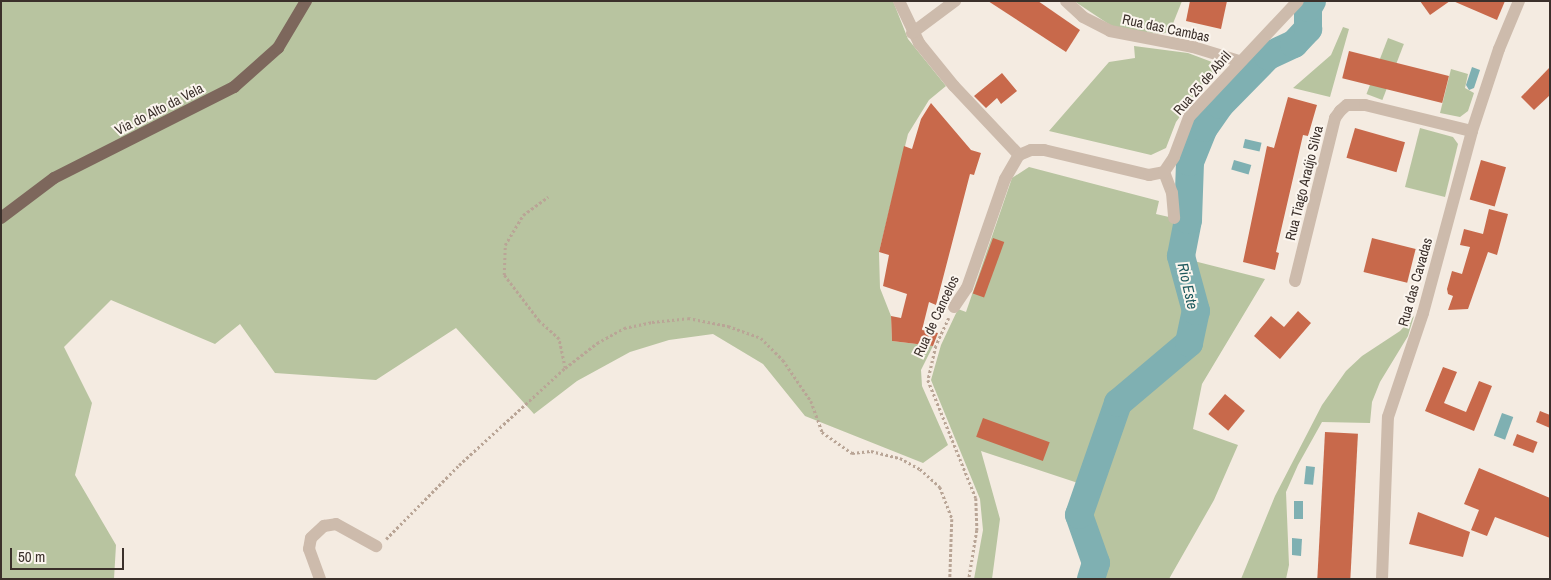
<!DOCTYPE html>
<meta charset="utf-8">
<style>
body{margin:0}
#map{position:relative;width:1551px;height:580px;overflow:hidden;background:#f4ebe1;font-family:"Archivo Narrow",sans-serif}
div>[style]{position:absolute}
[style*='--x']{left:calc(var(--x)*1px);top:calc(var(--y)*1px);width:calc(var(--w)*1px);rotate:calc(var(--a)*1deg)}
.green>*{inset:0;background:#b8c4a0;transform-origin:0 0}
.water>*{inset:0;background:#7fb0b2;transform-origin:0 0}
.river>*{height:28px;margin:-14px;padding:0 14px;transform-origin:14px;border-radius:14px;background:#7fb0b2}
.building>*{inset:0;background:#c8694b;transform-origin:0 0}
.path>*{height:2.5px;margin-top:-1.25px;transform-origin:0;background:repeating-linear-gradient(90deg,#b9a596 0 2.5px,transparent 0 5px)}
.minor>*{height:12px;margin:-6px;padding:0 6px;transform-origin:6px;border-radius:6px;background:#cdbbac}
.primary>*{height:12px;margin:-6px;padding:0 6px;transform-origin:6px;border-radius:6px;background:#7d675c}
span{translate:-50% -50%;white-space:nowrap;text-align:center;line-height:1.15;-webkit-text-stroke:4px #fbf5ee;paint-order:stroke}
.street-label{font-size:14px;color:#3b302b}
.water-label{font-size:15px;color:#1f5a5e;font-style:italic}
.frame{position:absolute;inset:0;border:2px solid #3b302b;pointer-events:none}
.scale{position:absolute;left:10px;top:548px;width:114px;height:22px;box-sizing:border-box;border:2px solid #3b302b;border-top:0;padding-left:6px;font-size:15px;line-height:18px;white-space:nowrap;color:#3b302b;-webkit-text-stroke:4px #fbf5ee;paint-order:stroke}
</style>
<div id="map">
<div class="green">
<i style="clip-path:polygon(1px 1px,893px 1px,908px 39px,946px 86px,929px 100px,908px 134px,879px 252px,880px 288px,891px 316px,892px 341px,933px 346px,921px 370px,922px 386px,948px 445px,923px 463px,805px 416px,763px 364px,713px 334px,669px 340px,630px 352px,577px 381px,534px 414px,456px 328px,376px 380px,275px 373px,240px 324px,215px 344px,111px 300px,64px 347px,92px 403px,75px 475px,116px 545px,114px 579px,1px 579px)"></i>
<i style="clip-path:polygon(1074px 1px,1182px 1px,1170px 31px,1162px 34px,1116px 29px)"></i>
<i style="clip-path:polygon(1343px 27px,1349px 29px,1330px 97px,1293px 88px,1331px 55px)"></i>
<i style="left:1388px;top:38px;width:17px;height:60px;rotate:21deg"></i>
<i style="clip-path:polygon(1134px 46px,1188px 53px,1220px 65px,1221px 68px,1203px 85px,1176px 122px,1166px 148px,1151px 155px,1049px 131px,1109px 62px,1135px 58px)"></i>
<i style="clip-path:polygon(1451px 69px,1468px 74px,1465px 88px,1474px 93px,1468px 111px,1460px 117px,1440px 113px)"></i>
<i style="clip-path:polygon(1420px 128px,1453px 137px,1458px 144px,1445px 197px,1405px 187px)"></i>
<i style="clip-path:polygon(1029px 167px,1159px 201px,1156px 214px,1182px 220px,1177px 257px,1189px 313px,1181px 342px,1113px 402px,1084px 485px,981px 451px,1000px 519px,992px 579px,974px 579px,983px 530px,980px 499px,931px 380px,941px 345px,958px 309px,966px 312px,1012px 178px)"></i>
<i style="clip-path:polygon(1186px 259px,1265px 279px,1202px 384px,1193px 429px,1238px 445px,1214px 500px,1169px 579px,1096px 579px,1101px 565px,1085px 515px,1122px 406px,1191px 348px,1201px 312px)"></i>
<i style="clip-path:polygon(1414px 316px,1408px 336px,1380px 382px,1372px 402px,1370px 423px,1322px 422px,1298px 465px,1286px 492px,1289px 565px,1286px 579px,1241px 579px,1275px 496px,1322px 405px,1346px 371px,1362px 356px,1400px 331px)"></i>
</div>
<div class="water">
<i style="clip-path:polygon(1472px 67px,1480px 70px,1474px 88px,1469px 90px,1466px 85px)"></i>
<i style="left:1245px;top:139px;width:17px;height:9px;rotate:13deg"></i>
<i style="left:1234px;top:160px;width:18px;height:10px;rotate:16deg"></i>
<i style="left:1502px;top:413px;width:12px;height:24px;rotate:20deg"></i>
<i style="left:1306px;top:466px;width:9px;height:18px;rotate:6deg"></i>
<i style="left:1294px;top:501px;width:9px;height:18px"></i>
<i style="clip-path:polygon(1292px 538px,1302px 539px,1301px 556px,1292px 555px)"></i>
</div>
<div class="river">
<i style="--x:1091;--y:579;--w:17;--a:-73"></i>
<i style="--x:1096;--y:563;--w:51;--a:-109.5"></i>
<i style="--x:1079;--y:515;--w:119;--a:-70.8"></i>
<i style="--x:1118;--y:403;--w:93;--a:-40.2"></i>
<i style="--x:1189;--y:343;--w:33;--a:-78"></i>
<i style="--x:1196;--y:311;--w:57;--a:-105.3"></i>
<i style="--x:1181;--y:256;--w:37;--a:-79"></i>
<i style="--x:1188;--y:220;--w:58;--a:-88"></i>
<i style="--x:1190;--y:162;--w:37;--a:-68"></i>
<i style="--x:1204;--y:128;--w:28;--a:-55"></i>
<i style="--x:1220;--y:105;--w:69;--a:-45.6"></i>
<i style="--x:1268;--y:56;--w:29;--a:-25"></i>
<i style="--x:1294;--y:44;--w:21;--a:-47"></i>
<i style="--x:1308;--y:29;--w:21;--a:-90"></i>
<i style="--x:1308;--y:8;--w:8;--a:-60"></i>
</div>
<div class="building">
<i style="clip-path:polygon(988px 1px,1038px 1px,1080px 30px,1066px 52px)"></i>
<i style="clip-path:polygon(1190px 1px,1227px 1px,1221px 29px,1186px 21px)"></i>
<i style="clip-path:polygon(1420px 1px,1450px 1px,1430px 15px)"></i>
<i style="clip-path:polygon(1453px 1px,1505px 1px,1497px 20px)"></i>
<i style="left:1349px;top:51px;width:103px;height:28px;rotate:14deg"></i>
<i style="clip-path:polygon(1550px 67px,1550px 95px,1534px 110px,1521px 97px)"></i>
<i style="clip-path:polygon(1002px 73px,1017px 91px,1001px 104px,997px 98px,986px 108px,974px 96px)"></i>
<i style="clip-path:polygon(1288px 97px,1317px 105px,1308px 136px,1303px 135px,1276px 252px,1279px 253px,1275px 270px,1243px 262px,1267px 146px,1274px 148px)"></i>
<i style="clip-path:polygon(931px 103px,971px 150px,981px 153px,974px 175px,970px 174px,936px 305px,929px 302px,922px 330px,938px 333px,933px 346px,892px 341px,891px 316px,901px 318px,907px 294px,883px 286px,889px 255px,879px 252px,904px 146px,912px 149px,921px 119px)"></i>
<i style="left:1355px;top:128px;width:52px;height:31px;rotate:16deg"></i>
<i style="left:1481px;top:160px;width:26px;height:41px;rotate:16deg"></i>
<i style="clip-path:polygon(1489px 209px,1508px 214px,1497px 255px,1488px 252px,1468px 309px,1448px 310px,1453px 296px,1448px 294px,1447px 289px,1452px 271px,1462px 274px,1470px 247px,1460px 245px,1464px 229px,1483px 234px)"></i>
<i style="left:993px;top:238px;width:12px;height:59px;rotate:20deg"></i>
<i style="left:1372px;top:238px;width:45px;height:35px;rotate:14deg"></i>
<i style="clip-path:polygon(1298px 311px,1311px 323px,1280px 359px,1254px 336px,1271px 316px,1284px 327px)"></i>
<i style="clip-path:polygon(1443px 367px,1457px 372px,1444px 403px,1466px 412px,1479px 381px,1492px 386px,1474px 431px,1425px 411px)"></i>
<i style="left:1225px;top:394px;width:26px;height:26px;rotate:40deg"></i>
<i style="clip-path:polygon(1540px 411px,1550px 415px,1550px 428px,1536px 422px)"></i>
<i style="left:983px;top:418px;width:71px;height:20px;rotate:20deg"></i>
<i style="left:1325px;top:432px;width:33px;height:147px;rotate:3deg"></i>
<i style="left:1517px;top:434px;width:22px;height:12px;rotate:21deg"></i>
<i style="clip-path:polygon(1479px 468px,1550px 498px,1550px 538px,1495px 517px,1487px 536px,1471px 530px,1479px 510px,1464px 504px)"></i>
<i style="clip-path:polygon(1418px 512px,1470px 532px,1463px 557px,1409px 544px)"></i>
</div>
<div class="path">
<i style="--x:949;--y:318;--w:31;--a:115"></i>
<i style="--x:936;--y:346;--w:35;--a:103"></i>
<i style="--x:928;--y:380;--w:127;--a:67.9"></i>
<i style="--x:976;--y:498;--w:32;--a:88"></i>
<i style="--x:977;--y:530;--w:50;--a:99.3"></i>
<i style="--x:565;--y:368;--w:41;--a:-38"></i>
<i style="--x:597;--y:343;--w:31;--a:-29"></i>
<i style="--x:624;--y:328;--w:29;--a:-12"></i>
<i style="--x:652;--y:322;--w:36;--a:-6"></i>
<i style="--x:688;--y:318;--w:41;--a:11.3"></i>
<i style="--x:728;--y:326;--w:35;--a:20"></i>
<i style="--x:761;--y:338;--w:31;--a:45"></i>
<i style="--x:783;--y:360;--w:50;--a:55.7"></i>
<i style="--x:811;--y:401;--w:33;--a:70"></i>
<i style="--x:822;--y:432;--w:37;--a:35"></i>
<i style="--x:852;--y:453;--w:19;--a:-6"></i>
<i style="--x:871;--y:451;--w:30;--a:14"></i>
<i style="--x:900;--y:458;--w:23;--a:29"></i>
<i style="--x:920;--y:469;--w:27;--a:42"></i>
<i style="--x:940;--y:487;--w:34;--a:69"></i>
<i style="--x:952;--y:519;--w:60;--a:91.9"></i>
<i style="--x:386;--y:539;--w:104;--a:-45.4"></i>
<i style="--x:459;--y:465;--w:144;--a:-42.5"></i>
<i style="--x:565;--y:368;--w:30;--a:-102"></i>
<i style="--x:559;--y:339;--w:27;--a:-138"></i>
<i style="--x:539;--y:321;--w:58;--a:-127.3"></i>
<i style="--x:504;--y:275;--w:30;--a:-88"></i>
<i style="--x:505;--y:245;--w:35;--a:-59"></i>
<i style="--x:523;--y:215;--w:31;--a:-36"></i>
</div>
<div class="minor">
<i style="--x:899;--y:1;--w:47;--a:64.5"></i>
<i style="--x:919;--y:43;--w:55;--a:50.9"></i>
<i style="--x:954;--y:86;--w:95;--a:46.7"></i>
<i style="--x:1066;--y:1;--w:23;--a:43"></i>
<i style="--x:1083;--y:17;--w:30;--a:27"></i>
<i style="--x:1110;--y:31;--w:85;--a:10.9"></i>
<i style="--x:1193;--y:47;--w:48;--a:16.9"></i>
<i style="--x:912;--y:33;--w:54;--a:-36.7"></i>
<i style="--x:1164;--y:172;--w:22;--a:69"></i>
<i style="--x:1172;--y:193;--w:25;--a:85"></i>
<i style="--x:1295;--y:281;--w:168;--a:-76.2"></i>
<i style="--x:1335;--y:118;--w:9;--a:-54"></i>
<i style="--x:1340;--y:111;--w:9;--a:-41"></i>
<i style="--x:1347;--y:105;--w:18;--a:0"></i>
<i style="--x:1365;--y:105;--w:110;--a:13.7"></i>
<i style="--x:954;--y:307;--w:23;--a:-56"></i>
<i style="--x:967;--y:288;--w:115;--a:-70.8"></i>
<i style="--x:1005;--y:179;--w:28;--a:-60"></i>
<i style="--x:1019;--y:155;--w:13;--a:-23"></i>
<i style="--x:1031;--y:150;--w:13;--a:0"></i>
<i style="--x:1044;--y:150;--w:108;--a:13.4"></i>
<i style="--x:1149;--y:175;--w:15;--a:-11"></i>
<i style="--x:1164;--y:172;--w:18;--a:-56"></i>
<i style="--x:1174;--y:157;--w:43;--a:-69.4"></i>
<i style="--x:1189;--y:117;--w:159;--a:-46.8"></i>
<i style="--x:320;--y:579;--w:32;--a:-110"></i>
<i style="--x:309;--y:549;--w:11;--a:-80"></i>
<i style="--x:311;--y:538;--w:18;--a:-43"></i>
<i style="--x:324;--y:526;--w:12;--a:-9"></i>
<i style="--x:336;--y:524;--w:46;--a:28.8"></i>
<i style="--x:1382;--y:579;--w:162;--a:-87.9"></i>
<i style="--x:1388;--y:417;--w:110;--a:-71.4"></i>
<i style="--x:1423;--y:313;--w:188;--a:-74.9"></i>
<i style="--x:1472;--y:131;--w:86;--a:-71.8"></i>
<i style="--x:1499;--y:49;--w:52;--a:-67.4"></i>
</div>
<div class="primary">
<i style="--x:1;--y:218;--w:66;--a:-37"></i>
<i style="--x:54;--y:178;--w:202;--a:-26.8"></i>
<i style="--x:234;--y:87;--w:59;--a:-41.6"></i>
<i style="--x:278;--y:48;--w:55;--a:-59.2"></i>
</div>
<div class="street-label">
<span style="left:1166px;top:28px;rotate:12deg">Rua das Cambas</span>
<span style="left:1202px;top:83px;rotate:-49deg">Rua 25 de Abril</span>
<span style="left:159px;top:109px;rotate:-27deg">Via do Alto da Vela</span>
<span style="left:1304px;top:183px;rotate:-76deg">Rua Tiago Araújo Silva</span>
<span style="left:1415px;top:282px;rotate:-74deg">Rua das Cavadas</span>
<span style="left:936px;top:316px;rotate:-65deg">Rua de Cancelos</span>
</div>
<div class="water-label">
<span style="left:1188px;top:286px;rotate:77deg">Rio Este</span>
</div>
<div class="frame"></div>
<div class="scale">50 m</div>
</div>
